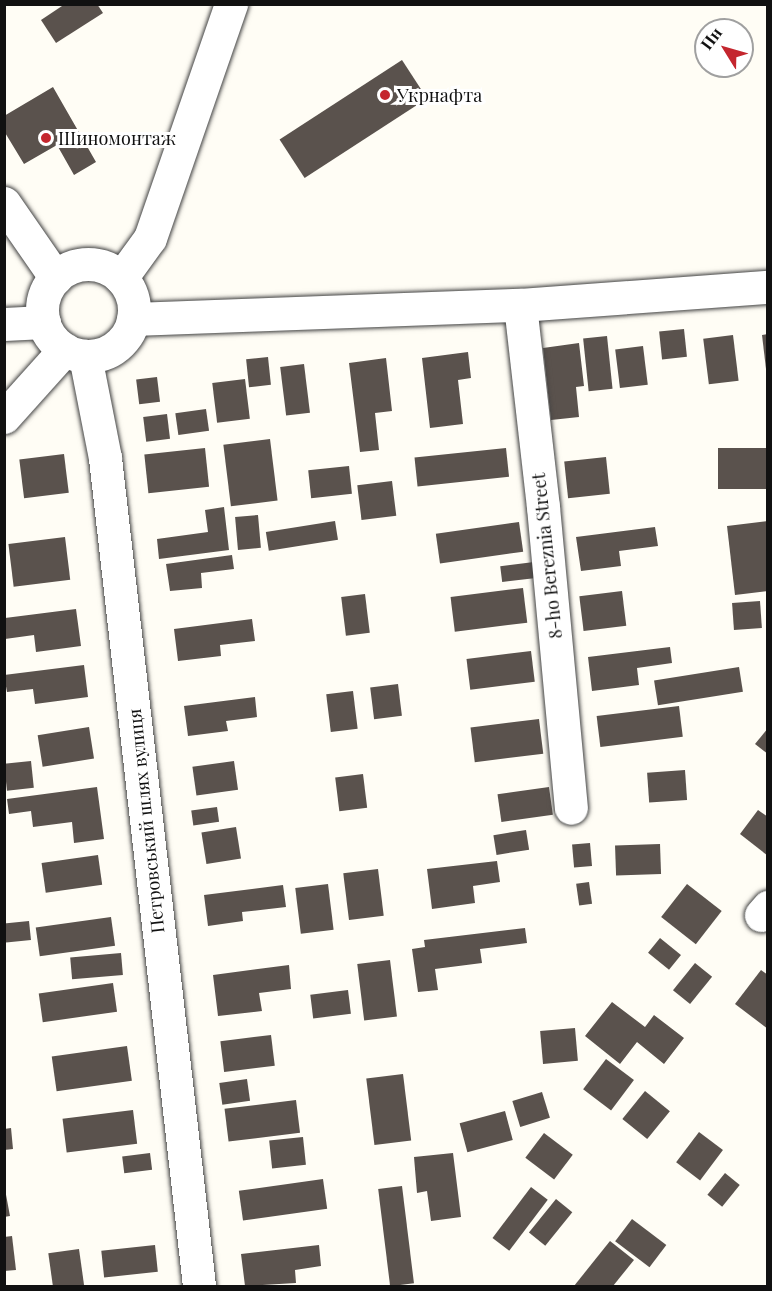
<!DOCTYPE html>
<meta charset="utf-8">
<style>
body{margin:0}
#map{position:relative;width:772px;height:1291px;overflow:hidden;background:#fffdf5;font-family:"Playfair Display",serif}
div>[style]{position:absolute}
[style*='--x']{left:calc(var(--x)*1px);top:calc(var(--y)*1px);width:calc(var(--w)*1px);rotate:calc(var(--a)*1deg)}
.building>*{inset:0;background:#5a524d;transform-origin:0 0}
.roads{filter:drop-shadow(0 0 2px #444) drop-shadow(0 0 2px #444)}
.minor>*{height:33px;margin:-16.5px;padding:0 16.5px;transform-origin:16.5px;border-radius:16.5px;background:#fff}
.minor>.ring{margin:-16.5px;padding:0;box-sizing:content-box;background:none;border:33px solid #fff;border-radius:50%}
.dots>*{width:16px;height:16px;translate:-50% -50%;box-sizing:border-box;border:3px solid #fff;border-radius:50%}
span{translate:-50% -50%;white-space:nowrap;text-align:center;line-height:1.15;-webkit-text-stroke:6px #fff;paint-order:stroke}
.poi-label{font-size:18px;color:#111}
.left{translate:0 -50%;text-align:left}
.street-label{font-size:18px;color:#111}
.frame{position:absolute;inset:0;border:6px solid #111;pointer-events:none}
.north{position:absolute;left:694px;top:18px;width:60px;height:60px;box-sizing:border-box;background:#fff;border:2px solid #a0a0a0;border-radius:50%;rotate:307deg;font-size:16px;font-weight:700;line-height:24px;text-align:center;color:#111}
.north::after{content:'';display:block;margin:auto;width:21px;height:27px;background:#c4262e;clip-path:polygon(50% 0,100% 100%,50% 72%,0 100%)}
</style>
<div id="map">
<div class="building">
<i style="clip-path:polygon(65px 4px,97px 4px,103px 13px,56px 43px,41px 20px)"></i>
<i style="left:402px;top:60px;width:46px;height:146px;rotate:57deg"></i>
<i style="clip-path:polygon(53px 87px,96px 162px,74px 175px,57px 145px,24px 164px,4px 131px,4px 116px)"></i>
<i style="left:684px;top:329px;width:28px;height:25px;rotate:84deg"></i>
<i style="clip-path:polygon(768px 334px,768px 369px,766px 369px,762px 335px)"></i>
<i style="left:733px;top:335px;width:46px;height:30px;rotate:83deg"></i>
<i style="left:607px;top:336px;width:53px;height:24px;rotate:84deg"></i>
<i style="clip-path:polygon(579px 343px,584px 386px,576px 387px,579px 417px,551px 420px,543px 348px)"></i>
<i style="left:643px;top:346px;width:39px;height:28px;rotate:83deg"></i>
<i style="clip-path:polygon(468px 352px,471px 378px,458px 380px,463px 424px,430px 428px,422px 358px)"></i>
<i style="left:268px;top:357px;width:28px;height:22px;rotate:84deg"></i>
<i style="clip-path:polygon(386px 358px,392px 411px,375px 413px,379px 450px,360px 452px,349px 363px)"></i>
<i style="left:304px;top:364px;width:49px;height:24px;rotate:83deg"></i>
<i style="left:157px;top:377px;width:25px;height:21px;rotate:83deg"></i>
<i style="left:245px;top:379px;width:40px;height:33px;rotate:83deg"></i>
<i style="left:206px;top:409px;width:22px;height:31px;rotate:82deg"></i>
<i style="left:167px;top:414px;width:25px;height:24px;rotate:83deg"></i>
<i style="left:270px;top:439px;width:62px;height:47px;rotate:83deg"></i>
<i style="left:205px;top:448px;width:39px;height:61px;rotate:84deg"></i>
<i style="left:506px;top:448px;width:29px;height:92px;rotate:84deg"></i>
<i style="left:768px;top:448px;width:41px;height:50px;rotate:90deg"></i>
<i style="left:64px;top:454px;width:39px;height:45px;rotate:83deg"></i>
<i style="left:606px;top:457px;width:37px;height:42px;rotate:84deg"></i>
<i style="left:349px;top:466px;width:28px;height:41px;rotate:84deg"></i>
<i style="left:392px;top:481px;width:35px;height:35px;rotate:83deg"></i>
<i style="clip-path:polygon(224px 507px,229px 550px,159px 559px,157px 539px,208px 532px,205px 510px)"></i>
<i style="left:258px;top:515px;width:33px;height:23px;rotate:85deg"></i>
<i style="left:335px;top:521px;width:19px;height:70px;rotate:81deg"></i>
<i style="clip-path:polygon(768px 521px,768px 591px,735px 595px,727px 526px)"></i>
<i style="left:519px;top:522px;width:30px;height:84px;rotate:82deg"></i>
<i style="clip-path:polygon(655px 527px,658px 546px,619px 551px,621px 566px,581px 571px,576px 537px)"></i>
<i style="left:65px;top:537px;width:43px;height:57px;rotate:83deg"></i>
<i style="clip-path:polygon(232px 555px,234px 569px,201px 573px,202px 588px,170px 591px,166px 564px)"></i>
<i style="left:534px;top:562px;width:16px;height:34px;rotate:83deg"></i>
<i style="left:523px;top:588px;width:35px;height:73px;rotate:83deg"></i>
<i style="left:622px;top:591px;width:35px;height:43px;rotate:83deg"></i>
<i style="left:365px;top:594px;width:39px;height:24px;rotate:83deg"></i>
<i style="left:760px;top:601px;width:27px;height:28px;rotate:86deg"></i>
<i style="clip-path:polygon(76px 609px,81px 646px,36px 652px,34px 635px,5px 639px,5px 618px)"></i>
<i style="clip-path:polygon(252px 619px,255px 641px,220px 645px,221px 656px,178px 661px,174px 629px)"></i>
<i style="clip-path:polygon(670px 647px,672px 663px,637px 668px,639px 685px,592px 691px,588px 657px)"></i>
<i style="left:531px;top:651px;width:31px;height:65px;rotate:83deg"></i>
<i style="clip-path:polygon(84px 665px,88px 697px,35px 704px,33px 689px,7px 692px,4px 675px)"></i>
<i style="left:739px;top:667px;width:25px;height:86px;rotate:81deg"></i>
<i style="left:398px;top:684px;width:32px;height:28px;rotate:83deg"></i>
<i style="left:353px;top:691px;width:38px;height:27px;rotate:83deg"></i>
<i style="clip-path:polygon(255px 697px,257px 717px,226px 721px,228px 731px,188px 736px,184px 706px)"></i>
<i style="left:679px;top:706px;width:31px;height:83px;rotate:83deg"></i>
<i style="left:539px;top:719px;width:35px;height:69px;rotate:83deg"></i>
<i style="left:89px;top:727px;width:32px;height:52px;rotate:81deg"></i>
<i style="clip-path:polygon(768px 728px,768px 754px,755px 744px)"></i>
<i style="left:31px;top:761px;width:27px;height:27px;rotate:84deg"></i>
<i style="left:234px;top:761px;width:29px;height:42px;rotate:82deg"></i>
<i style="left:685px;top:770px;width:30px;height:38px;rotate:86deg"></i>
<i style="left:363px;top:774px;width:34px;height:28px;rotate:83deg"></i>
<i style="clip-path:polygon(97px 787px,104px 839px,74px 843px,72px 822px,33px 827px,31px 811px,9px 814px,7px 799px)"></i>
<i style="left:549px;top:787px;width:28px;height:52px;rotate:82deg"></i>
<i style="left:217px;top:807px;width:15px;height:26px;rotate:82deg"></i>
<i style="clip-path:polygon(758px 810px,768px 817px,768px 856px,740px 834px)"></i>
<i style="left:236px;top:827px;width:32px;height:35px;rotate:81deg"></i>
<i style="left:526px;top:830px;width:20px;height:33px;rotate:81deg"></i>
<i style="left:590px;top:843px;width:23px;height:18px;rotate:85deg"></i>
<i style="left:660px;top:844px;width:30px;height:45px;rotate:88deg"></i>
<i style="left:98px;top:855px;width:30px;height:57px;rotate:82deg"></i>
<i style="clip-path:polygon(497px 861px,500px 882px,473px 886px,475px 903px,432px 909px,427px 869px)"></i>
<i style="left:378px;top:869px;width:47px;height:35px;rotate:83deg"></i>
<i style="left:589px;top:882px;width:22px;height:13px;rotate:82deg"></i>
<i style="left:328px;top:884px;width:46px;height:33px;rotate:83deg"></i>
<i style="left:687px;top:884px;width:44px;height:42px;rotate:38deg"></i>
<i style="clip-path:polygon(283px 885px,286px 907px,242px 912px,243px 921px,208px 926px,204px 895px)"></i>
<i style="left:111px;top:917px;width:29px;height:76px;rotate:82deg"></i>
<i style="left:29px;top:921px;width:19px;height:25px;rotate:84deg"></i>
<i style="clip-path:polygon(525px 928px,527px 943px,480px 949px,482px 963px,435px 969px,438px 990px,418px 992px,412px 949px,425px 947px,424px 940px)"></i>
<i style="left:660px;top:938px;width:27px;height:19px;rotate:39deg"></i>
<i style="left:121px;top:953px;width:22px;height:51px;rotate:85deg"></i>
<i style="left:390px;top:960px;width:57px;height:33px;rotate:83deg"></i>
<i style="left:695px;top:963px;width:22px;height:35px;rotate:39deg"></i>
<i style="clip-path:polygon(289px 965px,291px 989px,259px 993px,262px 1011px,218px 1016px,213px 975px)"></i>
<i style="clip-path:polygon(761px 970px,768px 975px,768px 1029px,735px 1004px)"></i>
<i style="left:113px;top:983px;width:29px;height:75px;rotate:82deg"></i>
<i style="left:348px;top:990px;width:24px;height:38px;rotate:83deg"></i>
<i style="clip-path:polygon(612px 1002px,645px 1027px,654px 1015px,684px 1038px,664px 1064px,637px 1042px,620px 1064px,585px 1036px)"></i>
<i style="left:575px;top:1028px;width:33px;height:35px;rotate:85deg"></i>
<i style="left:271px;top:1035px;width:31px;height:51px;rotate:83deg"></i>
<i style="left:127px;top:1046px;width:35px;height:76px;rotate:82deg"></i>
<i style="left:606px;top:1059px;width:35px;height:38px;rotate:37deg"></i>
<i style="left:403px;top:1074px;width:67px;height:37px;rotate:83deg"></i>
<i style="left:247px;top:1079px;width:22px;height:28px;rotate:82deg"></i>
<i style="left:645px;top:1091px;width:32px;height:36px;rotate:39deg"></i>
<i style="left:542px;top:1092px;width:27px;height:31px;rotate:73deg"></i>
<i style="left:296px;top:1100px;width:33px;height:72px;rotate:83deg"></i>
<i style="left:133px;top:1110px;width:34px;height:71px;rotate:83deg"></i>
<i style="left:505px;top:1111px;width:30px;height:47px;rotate:75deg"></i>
<i style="clip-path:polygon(11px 1128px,13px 1149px,4px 1150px,4px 1129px)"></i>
<i style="left:699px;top:1132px;width:30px;height:38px;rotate:37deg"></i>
<i style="left:544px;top:1133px;width:36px;height:31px;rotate:37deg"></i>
<i style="left:303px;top:1137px;width:28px;height:34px;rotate:84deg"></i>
<i style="left:150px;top:1153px;width:17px;height:28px;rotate:83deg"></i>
<i style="clip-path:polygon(453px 1153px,461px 1217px,431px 1221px,427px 1191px,417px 1193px,414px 1157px)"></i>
<i style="left:725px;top:1173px;width:19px;height:28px;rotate:39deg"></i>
<i style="left:323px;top:1179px;width:30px;height:85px;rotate:82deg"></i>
<i style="clip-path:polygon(4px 1184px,10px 1216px,4px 1217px)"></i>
<i style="left:402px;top:1186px;width:98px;height:24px;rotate:83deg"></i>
<i style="left:531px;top:1187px;width:21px;height:64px;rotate:37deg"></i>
<i style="left:556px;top:1199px;width:21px;height:43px;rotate:39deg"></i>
<i style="left:632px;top:1219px;width:43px;height:28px;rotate:37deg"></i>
<i style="clip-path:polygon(12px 1236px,16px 1270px,4px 1271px,4px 1237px)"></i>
<i style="clip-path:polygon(610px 1241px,634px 1260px,613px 1286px,574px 1286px)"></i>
<i style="left:155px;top:1245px;width:27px;height:54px;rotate:84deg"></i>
<i style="clip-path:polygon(319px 1245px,321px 1266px,295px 1270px,296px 1283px,245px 1286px,241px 1254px)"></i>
<i style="left:79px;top:1249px;width:37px;height:31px;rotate:82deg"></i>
</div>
<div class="roads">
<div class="minor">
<i style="--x:4;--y:203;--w:91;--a:55.3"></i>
<i class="ring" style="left:42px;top:264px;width:59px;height:59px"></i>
<i style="--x:121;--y:278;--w:49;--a:-54.1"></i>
<i style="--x:150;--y:238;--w:248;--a:-70.9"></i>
<i style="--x:520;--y:305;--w:203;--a:83.5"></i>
<i style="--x:543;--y:507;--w:302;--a:84.7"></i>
<i style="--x:133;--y:319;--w:387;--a:-2.1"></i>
<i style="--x:520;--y:305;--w:249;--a:-4.2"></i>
<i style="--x:4;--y:324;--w:40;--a:-2.9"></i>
<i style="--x:85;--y:356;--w:104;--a:78.9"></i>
<i style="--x:105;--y:458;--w:833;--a:83.52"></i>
<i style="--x:4;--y:417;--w:91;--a:-48.1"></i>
<i style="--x:761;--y:915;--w:11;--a:-49"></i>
</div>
</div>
<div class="dots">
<i style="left:385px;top:95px;background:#c4262e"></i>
<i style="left:46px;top:138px;background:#c4262e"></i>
</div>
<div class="poi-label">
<span class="left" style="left:397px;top:95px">Укрнафта</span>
<span class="left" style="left:58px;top:138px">Шиномонтаж</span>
</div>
<div class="street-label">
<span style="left:547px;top:556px;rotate:-96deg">8-ho Bereznia Street</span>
<span style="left:146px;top:821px;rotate:-96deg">Петровський шлях вулиця</span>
</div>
<div class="frame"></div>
<div class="north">Пн</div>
</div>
